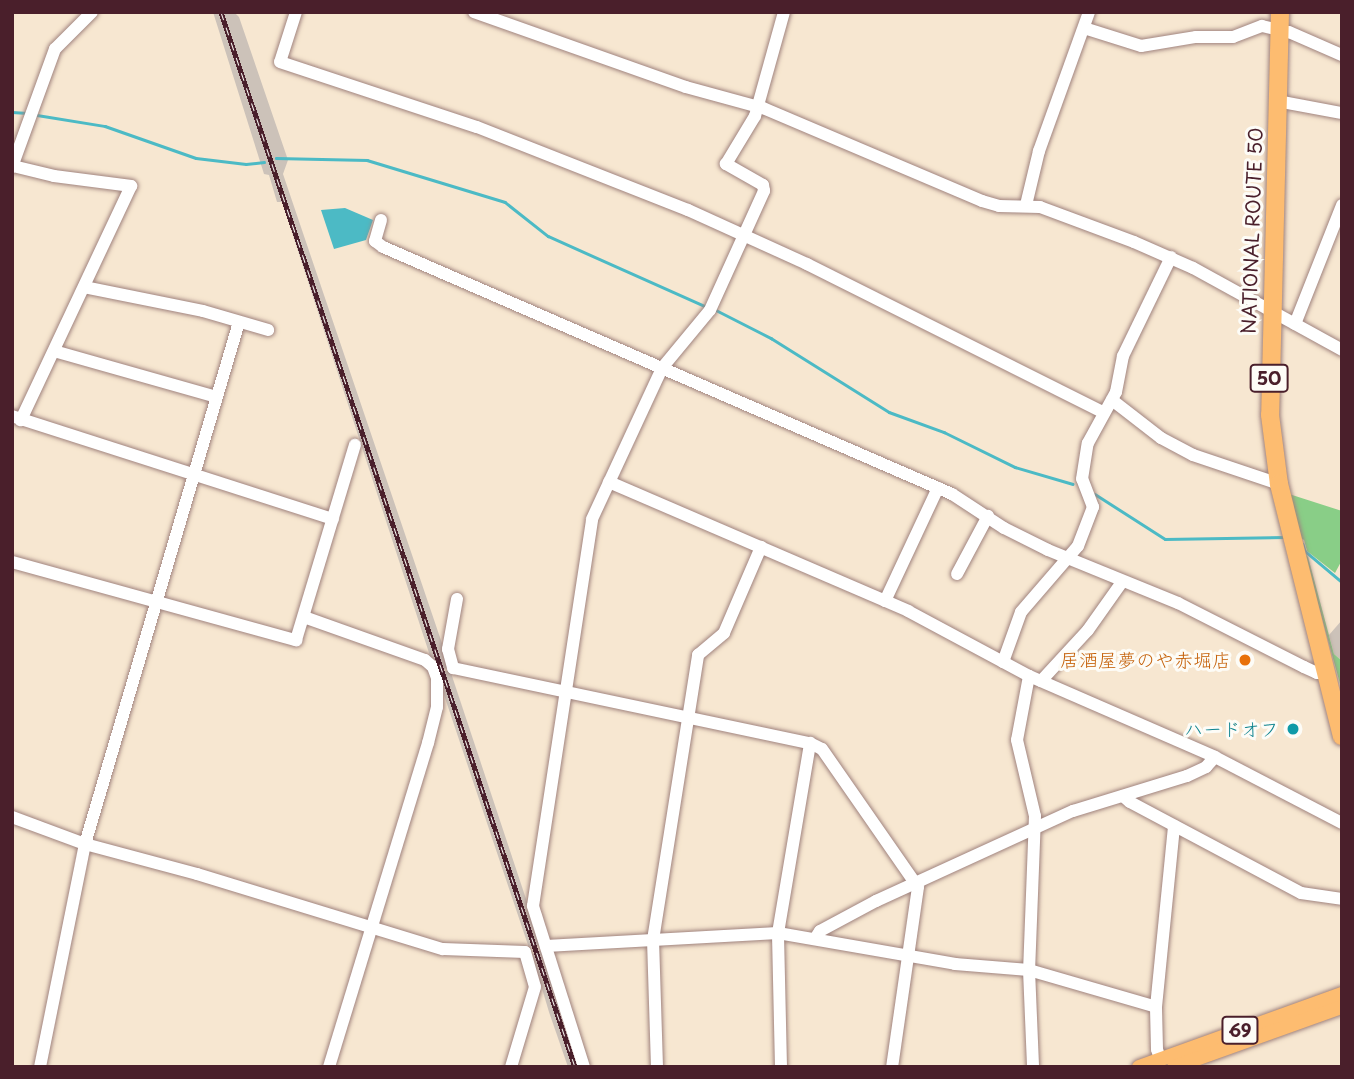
<!DOCTYPE html>
<meta charset="utf-8">
<style>
body{margin:0}
#map{position:relative;width:1354px;height:1079px;overflow:hidden;background:#f7e7d1;font-family:"Playpen Sans","Klee One",sans-serif}
div>[style]{position:absolute}
[style*='--x']{left:calc(var(--x)*1px);top:calc(var(--y)*1px);width:calc(var(--w)*1px);rotate:calc(var(--a)*1deg)}
.industrial>*{inset:0;background:#ccc2b9}
.green>*{inset:0;background:#89ce87}
.water>*{inset:0;background:#4cbac5}
.stream>*{height:2.5px;margin:-1.25px;padding:0 1.25px;transform-origin:1.25px;border-radius:1.25px;background:#4cbac5}
.roads{filter:drop-shadow(0 0 2px #a0837e) drop-shadow(0 0 2px #a0837e)}
.minor>*{height:12px;margin:-6px;padding:0 6px;transform-origin:6px;border-radius:6px;background:#fff}
.major>*{height:14px;margin:-7px;padding:0 7px;transform-origin:7px;border-radius:7px;background:#fdbc70}
.highway>*{height:18px;margin:-9px;padding:0 9px;transform-origin:9px;border-radius:9px;background:#fdbc70}
.rail>*{height:5px;margin-top:-2.5px;transform-origin:0;background:repeating-linear-gradient(90deg,#fdfcf7 0 8px,#4a1f2b 0 16px);box-sizing:border-box;border-block:2px solid #4a1f2b}
.dots>*{width:19px;height:19px;translate:-50% -50%;box-sizing:border-box;border:4px solid #fdfcf7;border-radius:50%}
span{translate:-50% -50%;white-space:nowrap;text-align:center;line-height:1.15;-webkit-text-stroke:6px #fdfcf7;paint-order:stroke}
.shield-label span{padding:2px 5px;background:#fdfcf7;border:2px solid;border-radius:5px;-webkit-text-stroke-width:0}
.shield-label{font-size:18px;color:#4a1f2b;font-weight:700}
.street-label{font-size:19px;color:#4a1f2b}
.food-label{font-size:19px;color:#c56008}
.right{translate:-100% -50%;text-align:right}
.culture-label{font-size:19px;color:#0d838f}
.frame{position:absolute;inset:0;border:14px solid #4a1f2b;pointer-events:none}
</style>
<div id="map">
<div class="industrial">
<i style="clip-path:polygon(213px 12px,234px 12px,239px 17px,288px 160px,283px 174px,450px 667px,439px 670px,432px 662px,282px 202px,277px 202px,269px 175px,264px 174px)"></i>
<i style="clip-path:polygon(1342px 620px,1342px 661px,1334px 654px,1329px 635px)"></i>
<i style="clip-path:polygon(450px 670px,541px 944px,540px 945px,529px 948px,440px 683px,440px 673px)"></i>
<i style="clip-path:polygon(543px 949px,583px 1067px,568px 1067px,549px 1012px,532px 955px)"></i>
</div>
<div class="green">
<i style="clip-path:polygon(1289px 494px,1342px 511px,1342px 560px,1335px 573px,1307px 551px,1304px 540px,1300px 537px)"></i>
<i style="clip-path:polygon(1304px 553px,1308px 557px,1334px 654px,1342px 661px,1342px 691px)"></i>
</div>
<div class="water">
<i style="clip-path:polygon(345px 208px,373px 220px,366px 240px,334px 249px,321px 210px)"></i>
</div>
<div class="stream">
<i style="--x:12;--y:112;--w:15;--a:4"></i>
<i style="--x:37;--y:115;--w:69;--a:9.2"></i>
<i style="--x:105;--y:126;--w:96;--a:19.4"></i>
<i style="--x:196;--y:158;--w:50;--a:6.8"></i>
<i style="--x:246;--y:164;--w:18;--a:-6"></i>
<i style="--x:276;--y:158;--w:91;--a:1.3"></i>
<i style="--x:367;--y:160;--w:144;--a:16.9"></i>
<i style="--x:505;--y:202;--w:55;--a:38.3"></i>
<i style="--x:548;--y:236;--w:174;--a:24.1"></i>
<i style="--x:716;--y:310;--w:62;--a:27"></i>
<i style="--x:771;--y:338;--w:139;--a:32.1"></i>
<i style="--x:889;--y:412;--w:59;--a:20"></i>
<i style="--x:944;--y:432;--w:79;--a:26.2"></i>
<i style="--x:1015;--y:467;--w:60;--a:16.3"></i>
<i style="--x:1095;--y:494;--w:83;--a:32.7"></i>
<i style="--x:1165;--y:539;--w:120;--a:-1"></i>
<i style="--x:1303;--y:544;--w:7;--a:74"></i>
<i style="--x:1305;--y:551;--w:48;--a:40"></i>
</div>
<div class="roads">
<div class="minor">
<i style="--x:296;--y:12;--w:52;--a:107.7"></i>
<i style="--x:280;--y:62;--w:207;--a:18.3"></i>
<i style="--x:477;--y:127;--w:227;--a:21.5"></i>
<i style="--x:688;--y:210;--w:131;--a:24.4"></i>
<i style="--x:807;--y:264;--w:332;--a:26.6"></i>
<i style="--x:474;--y:12;--w:225;--a:19.5"></i>
<i style="--x:686;--y:87;--w:80;--a:15.3"></i>
<i style="--x:763;--y:108;--w:238;--a:23"></i>
<i style="--x:982;--y:201;--w:18;--a:16"></i>
<i style="--x:999;--y:206;--w:41;--a:1.4"></i>
<i style="--x:1040;--y:207;--w:100;--a:20.4"></i>
<i style="--x:1134;--y:242;--w:64;--a:23.8"></i>
<i style="--x:1193;--y:268;--w:170;--a:28.8"></i>
<i style="--x:1084;--y:28;--w:60;--a:17.5"></i>
<i style="--x:1141;--y:46;--w:56;--a:-9.3"></i>
<i style="--x:1196;--y:37;--w:37;--a:0"></i>
<i style="--x:1233;--y:37;--w:31;--a:-21"></i>
<i style="--x:1262;--y:26;--w:28;--a:13"></i>
<i style="--x:1289;--y:32;--w:58;--a:23.5"></i>
<i style="--x:1277;--y:101;--w:66;--a:10.5"></i>
<i style="--x:13;--y:166;--w:42;--a:13.7"></i>
<i style="--x:54;--y:176;--w:78;--a:7.4"></i>
<i style="--x:131;--y:186;--w:259;--a:115.2"></i>
<i style="--x:12;--y:167;--w:126;--a:-70"></i>
<i style="--x:55;--y:49;--w:52;--a:-45"></i>
<i style="--x:1026;--y:205;--w:56;--a:-76.5"></i>
<i style="--x:1039;--y:151;--w:148;--a:-70.2"></i>
<i style="--x:381;--y:220;--w:22;--a:106"></i>
<i style="--x:375;--y:241;--w:10;--a:37"></i>
<i style="--x:383;--y:247;--w:620;--a:23.47"></i>
<i style="--x:952;--y:494;--w:62;--a:33.2"></i>
<i style="--x:1004;--y:528;--w:49;--a:26.6"></i>
<i style="--x:1048;--y:550;--w:140;--a:22.2"></i>
<i style="--x:1178;--y:603;--w:141;--a:26.9"></i>
<i style="--x:1304;--y:667;--w:14;--a:25"></i>
<i style="--x:1317;--y:673;--w:8;--a:0"></i>
<i style="--x:84;--y:287;--w:121;--a:11.4"></i>
<i style="--x:203;--y:311;--w:68;--a:16.3"></i>
<i style="--x:1295;--y:324;--w:128;--a:-68.4"></i>
<i style="--x:54;--y:351;--w:169;--a:15.8"></i>
<i style="--x:1112;--y:400;--w:62;--a:37.8"></i>
<i style="--x:1161;--y:438;--w:36;--a:28"></i>
<i style="--x:1193;--y:455;--w:91;--a:18.6"></i>
<i style="--x:12;--y:416;--w:337;--a:17.8"></i>
<i style="--x:609;--y:482;--w:326;--a:23.3"></i>
<i style="--x:908;--y:611;--w:137;--a:28.2"></i>
<i style="--x:1029;--y:676;--w:203;--a:23.5"></i>
<i style="--x:1215;--y:757;--w:143;--a:27.5"></i>
<i style="--x:12;--y:562;--w:295;--a:15.4"></i>
<i style="--x:296;--y:640;--w:204;--a:-73.2"></i>
<i style="--x:957;--y:574;--w:66;--a:-61.9"></i>
<i style="--x:457;--y:599;--w:51;--a:100.2"></i>
<i style="--x:448;--y:649;--w:20;--a:75"></i>
<i style="--x:453;--y:668;--w:365;--a:11.9"></i>
<i style="--x:810;--y:743;--w:13;--a:27"></i>
<i style="--x:822;--y:749;--w:168;--a:55.2"></i>
<i style="--x:918;--y:887;--w:182;--a:98.2"></i>
<i style="--x:885;--y:601;--w:125;--a:-64.9"></i>
<i style="--x:304;--y:617;--w:128;--a:19.6"></i>
<i style="--x:425;--y:660;--w:11;--a:41"></i>
<i style="--x:433;--y:667;--w:12;--a:70"></i>
<i style="--x:437;--y:678;--w:29;--a:90"></i>
<i style="--x:437;--y:707;--w:37;--a:104"></i>
<i style="--x:428;--y:743;--w:339;--a:107"></i>
<i style="--x:1003;--y:662;--w:53;--a:-70.2"></i>
<i style="--x:1021;--y:612;--w:87;--a:-49.2"></i>
<i style="--x:1078;--y:546;--w:42;--a:-69"></i>
<i style="--x:1093;--y:507;--w:30;--a:-111"></i>
<i style="--x:1082;--y:479;--w:36;--a:-81"></i>
<i style="--x:1088;--y:443;--w:58;--a:-61.2"></i>
<i style="--x:1116;--y:392;--w:37;--a:-79"></i>
<i style="--x:1123;--y:356;--w:110;--a:-64.1"></i>
<i style="--x:1029;--y:676;--w:65;--a:100.6"></i>
<i style="--x:1017;--y:740;--w:78;--a:76.7"></i>
<i style="--x:1035;--y:816;--w:154;--a:92.2"></i>
<i style="--x:1029;--y:970;--w:97;--a:87.6"></i>
<i style="--x:1041;--y:681;--w:69;--a:-47.3"></i>
<i style="--x:1088;--y:630;--w:59;--a:-54.7"></i>
<i style="--x:1123;--y:796;--w:9;--a:41"></i>
<i style="--x:1130;--y:802;--w:194;--a:28"></i>
<i style="--x:1301;--y:893;--w:41;--a:8.3"></i>
<i style="--x:12;--y:817;--w:78;--a:20.3"></i>
<i style="--x:85;--y:844;--w:116;--a:15"></i>
<i style="--x:197;--y:874;--w:257;--a:17"></i>
<i style="--x:443;--y:949;--w:82;--a:2.1"></i>
<i style="--x:525;--y:952;--w:36;--a:74"></i>
<i style="--x:535;--y:987;--w:84;--a:106.7"></i>
<i style="--x:816;--y:937;--w:7;--a:-56"></i>
<i style="--x:820;--y:931;--w:64;--a:-28.2"></i>
<i style="--x:876;--y:901;--w:217;--a:-24.6"></i>
<i style="--x:1073;--y:811;--w:119;--a:-17.1"></i>
<i style="--x:1187;--y:776;--w:21;--a:-25"></i>
<i style="--x:1206;--y:767;--w:13;--a:-48"></i>
<i style="--x:546;--y:946;--w:232;--a:-3.2"></i>
<i style="--x:778;--y:933;--w:180;--a:9.9"></i>
<i style="--x:955;--y:964;--w:74;--a:4.6"></i>
<i style="--x:1029;--y:970;--w:132;--a:16.2"></i>
<i style="--x:1160;--y:1059;--w:10;--a:-107"></i>
<i style="--x:1157;--y:1049;--w:42;--a:-91.4"></i>
<i style="--x:1156;--y:1007;--w:182;--a:-84.3"></i>
<i style="--x:40;--y:1067;--w:227;--a:-78.6"></i>
<i style="--x:85;--y:844;--w:544;--a:-73.56"></i>
<i style="--x:584;--y:1067;--w:169;--a:-107.6"></i>
<i style="--x:533;--y:906;--w:391;--a:-81.3"></i>
<i style="--x:592;--y:519;--w:166;--a:-65.1"></i>
<i style="--x:662;--y:368;--w:75;--a:-50.4"></i>
<i style="--x:710;--y:310;--w:131;--a:-65.6"></i>
<i style="--x:764;--y:191;--w:6;--a:-99"></i>
<i style="--x:763;--y:185;--w:43;--a:-150.4"></i>
<i style="--x:726;--y:164;--w:56;--a:-58.9"></i>
<i style="--x:755;--y:116;--w:108;--a:-74.4"></i>
<i style="--x:657;--y:1067;--w:127;--a:-91.8"></i>
<i style="--x:653;--y:940;--w:289;--a:-81"></i>
<i style="--x:698;--y:655;--w:34;--a:-40"></i>
<i style="--x:724;--y:633;--w:94;--a:-66.7"></i>
<i style="--x:781;--y:1067;--w:134;--a:-91.3"></i>
<i style="--x:778;--y:933;--w:193;--a:-80.4"></i>
</div>
<div class="major">
<i style="--x:1139;--y:1067;--w:216;--a:-19.8"></i>
<i style="--x:1174;--y:1067;--w:178;--a:-19.7"></i>
</div>
<div class="highway">
<i style="--x:1280;--y:12;--w:403;--a:91.4"></i>
<i style="--x:1270;--y:415;--w:70;--a:82.6"></i>
<i style="--x:1279;--y:484;--w:260;--a:76"></i>
</div>
</div>
<div class="rail">
<i style="--x:221;--y:12;--w:1113;--a:71.45"></i>
</div>
<div class="dots">
<i style="left:1245px;top:660px;background:#e8710a"></i>
<i style="left:1293px;top:729px;background:#0f9aa8"></i>
</div>
<div class="shield-label">
<span style="left:1269px;top:378px">50</span>
<span style="left:1240px;top:1030px">69</span>
</div>
<div class="street-label">
<span style="left:1252px;top:231px;rotate:-88deg">NATIONAL ROUTE 50</span>
</div>
<div class="food-label">
<span class="right" style="left:1231px;top:660px">居酒屋夢のや赤堀店</span>
</div>
<div class="culture-label">
<span class="right" style="left:1279px;top:729px">ハードオフ</span>
</div>
<div class="frame"></div>
</div>
